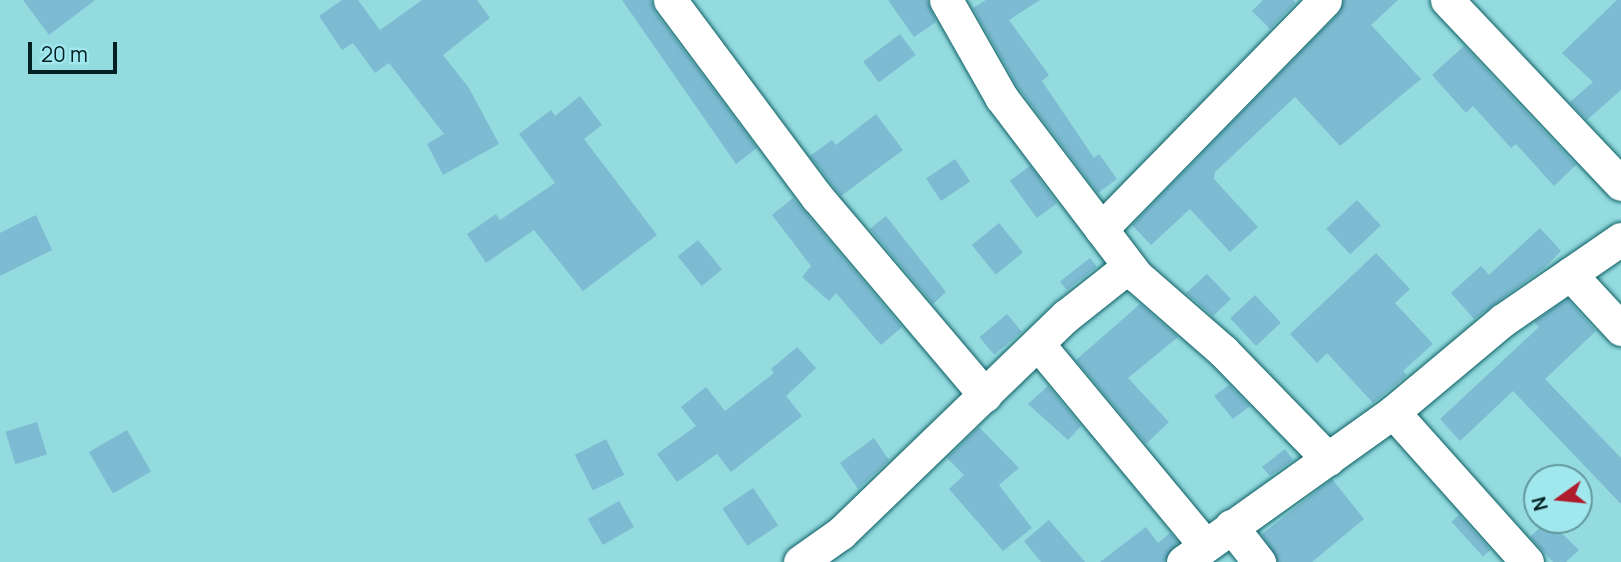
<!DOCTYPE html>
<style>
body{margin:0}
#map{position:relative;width:1621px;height:562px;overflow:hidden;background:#94dbe0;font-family:Manrope,sans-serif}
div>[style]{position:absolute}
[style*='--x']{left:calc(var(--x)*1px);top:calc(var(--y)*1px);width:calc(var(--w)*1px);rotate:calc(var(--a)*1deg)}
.building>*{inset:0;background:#7cbbd1;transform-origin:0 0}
.roads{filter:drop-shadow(0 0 2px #0c5e63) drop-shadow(0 0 2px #0c5e63)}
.minor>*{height:33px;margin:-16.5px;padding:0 16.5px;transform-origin:16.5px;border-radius:16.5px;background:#fff}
span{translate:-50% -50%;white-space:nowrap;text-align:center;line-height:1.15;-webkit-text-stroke:5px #a0e8ee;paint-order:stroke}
.north{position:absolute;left:1523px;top:464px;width:70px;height:70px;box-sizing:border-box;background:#a0e8ee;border:2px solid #61989c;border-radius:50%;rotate:255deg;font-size:19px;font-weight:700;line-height:28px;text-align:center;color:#022022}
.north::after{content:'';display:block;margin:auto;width:24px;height:32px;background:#af1c2c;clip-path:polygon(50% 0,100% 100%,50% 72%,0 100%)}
.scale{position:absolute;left:28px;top:42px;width:89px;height:32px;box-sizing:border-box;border:4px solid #022022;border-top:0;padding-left:9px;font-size:21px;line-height:24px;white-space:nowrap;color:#022022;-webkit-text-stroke:5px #a0e8ee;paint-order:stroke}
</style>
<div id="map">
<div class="building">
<i style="clip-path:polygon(23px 0,95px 0,49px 35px)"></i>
<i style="clip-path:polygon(342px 0,358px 0,380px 30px,422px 0,477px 0,490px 18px,443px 55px,469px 88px,499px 144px,443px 175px,427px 144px,444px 134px,389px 63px,375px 73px,353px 43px,342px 50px,319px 16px)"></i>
<i style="clip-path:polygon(622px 0,651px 0,655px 12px,757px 148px,736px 164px)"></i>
<i style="clip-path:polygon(888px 0,927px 0,936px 22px,914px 37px)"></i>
<i style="clip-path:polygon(986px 0,1040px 0,1009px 20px,1049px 75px,1042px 81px,1094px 158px,1099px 154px,1117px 179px,1098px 193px,1017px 86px,973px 8px)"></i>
<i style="clip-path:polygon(1263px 0,1293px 0,1295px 3px,1270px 29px,1252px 11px)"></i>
<i style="clip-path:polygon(1344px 0,1398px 0,1371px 25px,1421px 79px,1340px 146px,1295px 97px,1215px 172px,1214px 179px,1258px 227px,1230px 252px,1190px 209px,1151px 245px,1132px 225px,1339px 13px)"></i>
<i style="clip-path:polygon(1617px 0,1621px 0,1621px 90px,1587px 120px,1570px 102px,1593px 82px,1562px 53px)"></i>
<i style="left:900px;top:34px;width:26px;height:46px;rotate:53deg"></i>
<i style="clip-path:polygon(1464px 46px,1576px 165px,1554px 186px,1516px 144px,1511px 148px,1473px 106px,1466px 113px,1432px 75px)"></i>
<i style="clip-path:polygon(580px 96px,602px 125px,584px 139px,657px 235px,583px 291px,534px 230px,486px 263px,467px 234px,496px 214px,500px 220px,555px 183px,519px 134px,551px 110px,555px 116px)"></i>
<i style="clip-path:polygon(876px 114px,903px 150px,841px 196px,810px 156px,832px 140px,836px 145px)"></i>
<i style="left:955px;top:159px;width:27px;height:35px;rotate:56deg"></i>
<i style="left:1030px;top:166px;width:46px;height:25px;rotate:54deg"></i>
<i style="clip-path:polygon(793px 198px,902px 327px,881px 345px,836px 293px,829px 301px,802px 277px,811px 266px,772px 215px)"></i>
<i style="left:1357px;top:200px;width:35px;height:42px;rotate:47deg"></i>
<i style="clip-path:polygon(36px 215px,52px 250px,0 276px,0 233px)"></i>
<i style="clip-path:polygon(886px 216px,946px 292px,933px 304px,870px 229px)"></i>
<i style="left:999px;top:223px;width:38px;height:35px;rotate:51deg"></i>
<i style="clip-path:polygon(1540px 228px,1561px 251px,1544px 268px,1474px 319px,1451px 293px,1481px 266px,1489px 275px)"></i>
<i style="left:698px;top:240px;width:38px;height:26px;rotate:51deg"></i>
<i style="clip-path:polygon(1376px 253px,1410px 289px,1395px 303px,1433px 344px,1403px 371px,1407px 375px,1373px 403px,1327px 353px,1317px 363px,1290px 334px)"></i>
<i style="left:1090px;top:258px;width:11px;height:38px;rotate:52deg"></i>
<i style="clip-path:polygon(1207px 274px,1231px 299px,1213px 316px,1186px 293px)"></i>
<i style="left:1255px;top:295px;width:38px;height:34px;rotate:47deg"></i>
<i style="clip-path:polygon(1567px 299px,1596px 331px,1545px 379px,1621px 458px,1621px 504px,1513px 391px,1460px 441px,1440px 419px,1539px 327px,1534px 322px)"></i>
<i style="clip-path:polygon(1140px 304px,1178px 337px,1128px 378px,1169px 422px,1146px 444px,1076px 360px)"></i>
<i style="left:1007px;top:314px;width:23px;height:36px;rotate:50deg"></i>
<i style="clip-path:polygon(797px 347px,816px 368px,786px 396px,802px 416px,731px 472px,717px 454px,677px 482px,657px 454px,696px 426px,681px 407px,706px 387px,725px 411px,774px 373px,771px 369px)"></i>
<i style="clip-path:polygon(1229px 385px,1250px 406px,1233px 419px,1214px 396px)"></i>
<i style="clip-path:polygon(1048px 386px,1081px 426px,1068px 440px,1028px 404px)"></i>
<i style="left:37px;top:422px;width:34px;height:33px;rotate:73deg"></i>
<i style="clip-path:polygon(979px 427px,1019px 468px,999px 485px,1032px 528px,1003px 551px,949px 489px,964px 475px,947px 458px)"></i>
<i style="left:127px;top:430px;width:48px;height:44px;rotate:60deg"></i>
<i style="clip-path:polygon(874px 438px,889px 460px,858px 489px,840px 463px)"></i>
<i style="left:606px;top:439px;width:40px;height:35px;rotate:63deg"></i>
<i style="clip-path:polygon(1285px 449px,1293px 460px,1270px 476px,1262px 467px)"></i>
<i style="clip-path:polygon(1332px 479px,1364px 519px,1312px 562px,1278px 562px,1262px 534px)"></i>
<i style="left:753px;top:488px;width:45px;height:37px;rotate:56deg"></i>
<i style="left:619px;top:501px;width:30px;height:36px;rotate:60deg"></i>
<i style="left:1459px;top:515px;width:47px;height:10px;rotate:48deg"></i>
<i style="clip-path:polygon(1049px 520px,1085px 562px,1041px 562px,1024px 541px)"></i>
<i style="clip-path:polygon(1548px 520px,1579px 550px,1566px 562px,1553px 562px,1530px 537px)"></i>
<i style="clip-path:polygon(1146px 527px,1158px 543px,1170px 533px,1178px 542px,1164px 562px,1100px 562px)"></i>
</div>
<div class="roads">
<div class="minor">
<i style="--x:670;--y:0;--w:246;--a:53.3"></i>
<i style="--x:817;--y:197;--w:260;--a:49.7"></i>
<i style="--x:946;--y:0;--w:112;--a:60.4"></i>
<i style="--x:1001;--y:97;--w:225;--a:52.8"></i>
<i style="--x:1137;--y:276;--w:114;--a:41.1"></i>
<i style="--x:1223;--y:351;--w:151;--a:45.8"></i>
<i style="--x:1447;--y:0;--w:253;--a:46.6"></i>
<i style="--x:1101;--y:229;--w:320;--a:-45.6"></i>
<i style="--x:1570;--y:274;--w:75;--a:47.2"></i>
<i style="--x:1038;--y:344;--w:261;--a:50.3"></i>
<i style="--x:1393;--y:412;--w:201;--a:48.2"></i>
<i style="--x:1231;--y:526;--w:46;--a:52.1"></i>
<i style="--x:800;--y:562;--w:50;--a:-35.3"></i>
<i style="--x:841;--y:533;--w:313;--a:-44"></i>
<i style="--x:1066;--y:316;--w:80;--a:-38.4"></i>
<i style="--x:1183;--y:562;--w:258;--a:-35.5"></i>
<i style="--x:1393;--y:412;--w:143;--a:-39.9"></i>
<i style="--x:1503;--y:320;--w:143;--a:-34.5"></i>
</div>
</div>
<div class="north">N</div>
<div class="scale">20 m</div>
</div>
